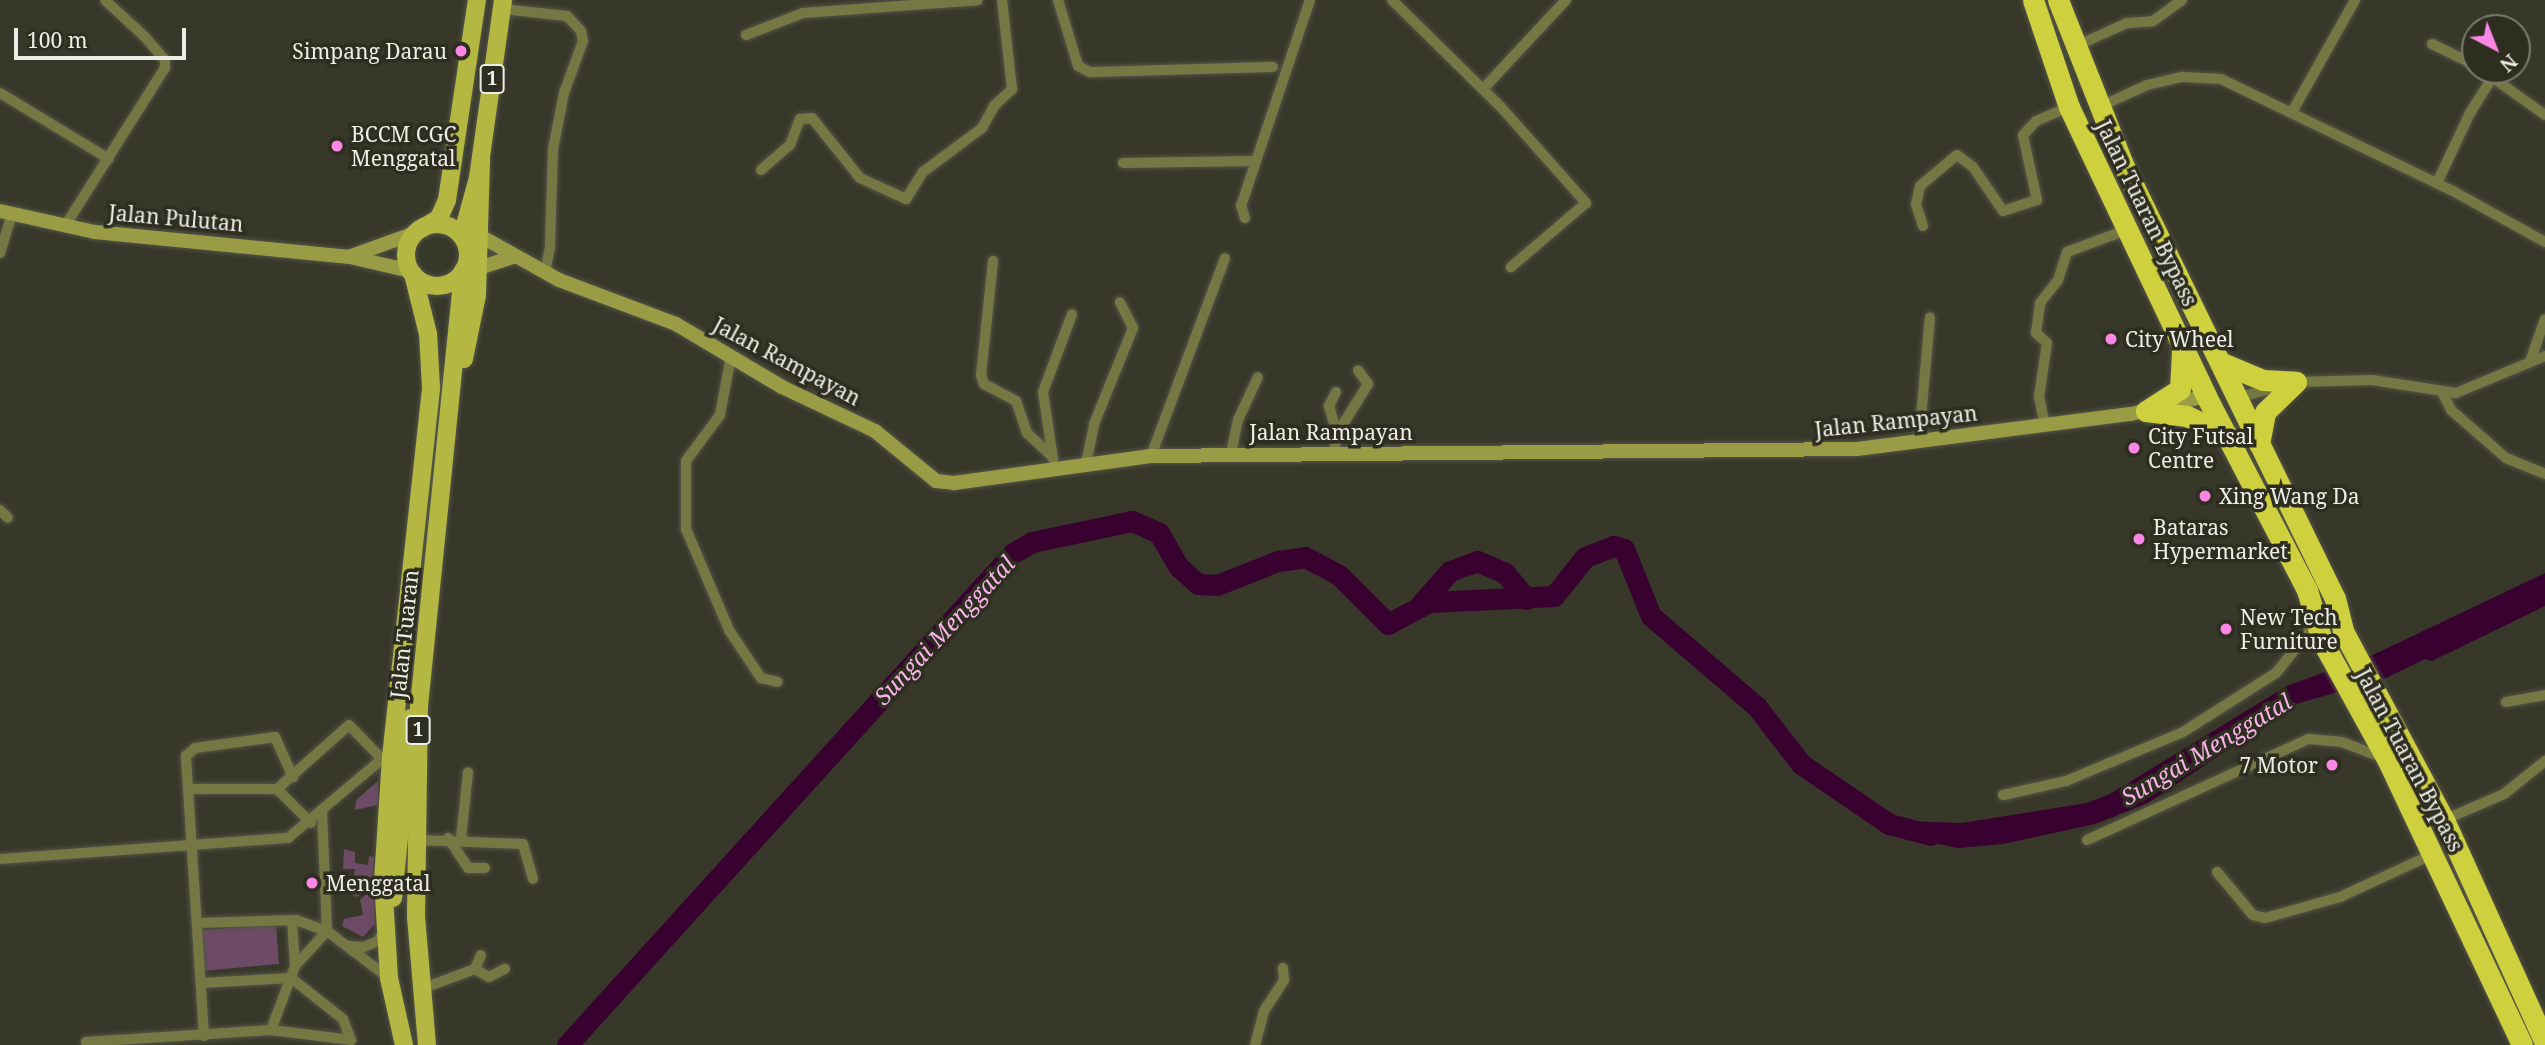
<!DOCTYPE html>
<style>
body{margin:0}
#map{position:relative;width:2545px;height:1045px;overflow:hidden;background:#373829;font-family:"Noto Serif",serif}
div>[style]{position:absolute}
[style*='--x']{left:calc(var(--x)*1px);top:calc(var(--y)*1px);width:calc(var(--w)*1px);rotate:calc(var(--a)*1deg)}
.green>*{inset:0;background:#6d4a65}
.water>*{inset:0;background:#380130}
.river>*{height:21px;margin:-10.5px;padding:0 10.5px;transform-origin:10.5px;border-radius:10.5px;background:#380130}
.roads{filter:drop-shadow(0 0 2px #545547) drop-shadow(0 0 2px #545547)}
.street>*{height:10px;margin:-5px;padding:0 5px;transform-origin:5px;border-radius:5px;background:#767844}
.secondary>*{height:14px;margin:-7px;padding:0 7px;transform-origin:7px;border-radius:7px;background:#9a9c45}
.primary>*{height:18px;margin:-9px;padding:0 9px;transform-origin:9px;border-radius:9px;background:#b5b743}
.primary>.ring{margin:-9px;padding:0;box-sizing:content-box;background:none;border:18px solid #b5b743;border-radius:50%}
.highway>*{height:21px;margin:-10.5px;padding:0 10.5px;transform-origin:10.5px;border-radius:10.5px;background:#ced03d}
.dots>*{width:19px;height:19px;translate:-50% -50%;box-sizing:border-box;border:4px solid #2d2d20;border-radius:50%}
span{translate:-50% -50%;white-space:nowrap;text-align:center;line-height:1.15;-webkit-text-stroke:7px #2d2d20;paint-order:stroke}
.shield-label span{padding:2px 5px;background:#2d2d20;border:2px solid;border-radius:5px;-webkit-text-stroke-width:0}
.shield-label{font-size:19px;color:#edede5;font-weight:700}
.poi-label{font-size:21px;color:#edede5}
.right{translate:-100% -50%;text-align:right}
.left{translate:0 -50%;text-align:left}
.street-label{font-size:21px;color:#edede5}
.water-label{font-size:23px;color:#f9b3e8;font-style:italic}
.north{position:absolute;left:2461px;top:14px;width:70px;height:70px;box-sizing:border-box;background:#2d2d20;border:2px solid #7a7a6f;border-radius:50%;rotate:138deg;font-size:19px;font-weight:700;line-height:28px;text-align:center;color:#edede5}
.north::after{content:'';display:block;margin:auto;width:24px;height:32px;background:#fc86e4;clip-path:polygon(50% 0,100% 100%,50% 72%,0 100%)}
.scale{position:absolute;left:14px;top:28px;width:172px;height:32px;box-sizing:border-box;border:4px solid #edede5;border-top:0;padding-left:9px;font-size:21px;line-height:24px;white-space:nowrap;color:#edede5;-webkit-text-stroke:5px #2d2d20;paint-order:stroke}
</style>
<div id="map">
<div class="green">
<i style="clip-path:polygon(378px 781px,378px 805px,355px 810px,356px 800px)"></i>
<i style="clip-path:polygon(344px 849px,355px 852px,355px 863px,368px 865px,369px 856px,374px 857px,373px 884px,357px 897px,351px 894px,355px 869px,343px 869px)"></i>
<i style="clip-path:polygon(374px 887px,375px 924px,363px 937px,342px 926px,344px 919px,363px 915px,360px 900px)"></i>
<i style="clip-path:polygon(276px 925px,279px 964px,202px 971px,199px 934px,203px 930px)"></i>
</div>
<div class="water">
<i style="clip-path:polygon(2545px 573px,2545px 606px,2432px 661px,2425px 659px,2386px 678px,2296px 704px,2148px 803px,2095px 824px,2003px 844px,1958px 848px,1900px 836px,1904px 821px,1962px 823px,2087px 803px,2110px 794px,2287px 686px,2375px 654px)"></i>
</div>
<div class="river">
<i style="--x:1421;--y:604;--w:44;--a:-48.7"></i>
<i style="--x:1450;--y:571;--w:29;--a:-20"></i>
<i style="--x:1477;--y:561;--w:30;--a:23"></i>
<i style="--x:1505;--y:573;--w:34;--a:50"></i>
<i style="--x:567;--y:1045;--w:664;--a:-47.81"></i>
<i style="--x:1013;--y:553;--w:22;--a:-30"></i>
<i style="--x:1032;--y:542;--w:102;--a:-11.9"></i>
<i style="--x:1132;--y:521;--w:30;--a:24"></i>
<i style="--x:1159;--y:533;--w:39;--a:60"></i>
<i style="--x:1179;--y:567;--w:25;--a:42"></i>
<i style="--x:1198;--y:584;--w:19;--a:3"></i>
<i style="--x:1217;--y:585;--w:66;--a:-21.5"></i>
<i style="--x:1278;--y:561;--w:27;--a:-8"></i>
<i style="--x:1305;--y:557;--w:38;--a:28"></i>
<i style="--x:1339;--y:575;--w:69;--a:45"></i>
<i style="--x:1388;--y:624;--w:47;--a:-28.2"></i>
<i style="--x:1429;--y:602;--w:125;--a:-2.7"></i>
<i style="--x:1554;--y:596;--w:50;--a:-51.5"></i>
<i style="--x:1585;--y:557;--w:30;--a:-21"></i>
<i style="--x:1613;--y:546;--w:11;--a:15"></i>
<i style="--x:1624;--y:549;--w:72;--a:68.1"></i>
<i style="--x:1651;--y:616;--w:140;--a:40.6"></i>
<i style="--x:1757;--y:707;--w:72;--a:52.3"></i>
<i style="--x:1801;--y:764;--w:107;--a:34.3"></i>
<i style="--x:1889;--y:824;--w:43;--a:14.7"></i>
</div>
<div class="roads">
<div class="street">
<i style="--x:1058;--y:0;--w:69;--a:73.1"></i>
<i style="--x:1078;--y:66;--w:13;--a:27"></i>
<i style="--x:1090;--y:72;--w:183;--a:-1.6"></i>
<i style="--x:1392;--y:0;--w:151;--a:44.5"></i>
<i style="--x:1500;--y:106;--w:130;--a:48.4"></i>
<i style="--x:1586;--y:203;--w:99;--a:139.5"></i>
<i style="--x:503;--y:9;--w:64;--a:6.2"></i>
<i style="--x:567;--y:16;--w:21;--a:47"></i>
<i style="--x:581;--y:31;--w:10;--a:79"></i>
<i style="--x:583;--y:41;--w:55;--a:110.1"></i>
<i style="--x:564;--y:93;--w:57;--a:101.1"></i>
<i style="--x:553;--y:149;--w:98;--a:91.8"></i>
<i style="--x:550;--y:247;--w:26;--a:101"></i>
<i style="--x:746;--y:35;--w:61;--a:-21.1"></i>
<i style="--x:803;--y:13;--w:175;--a:-4.2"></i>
<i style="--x:2432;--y:44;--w:48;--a:26"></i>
<i style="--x:2076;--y:46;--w:56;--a:-24.3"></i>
<i style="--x:2127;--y:23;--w:26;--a:-4"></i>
<i style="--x:2153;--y:21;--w:36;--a:-36"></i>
<i style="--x:2482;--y:70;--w:77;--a:35.5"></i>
<i style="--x:1483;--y:89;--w:122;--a:-47"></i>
<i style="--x:0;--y:93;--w:127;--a:31.2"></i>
<i style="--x:2099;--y:107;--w:53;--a:-24.6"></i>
<i style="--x:2147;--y:85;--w:37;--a:-13"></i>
<i style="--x:2183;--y:77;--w:38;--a:3"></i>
<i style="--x:2221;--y:79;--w:258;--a:25.8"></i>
<i style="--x:2453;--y:191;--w:105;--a:29"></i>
<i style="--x:2292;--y:112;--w:129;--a:-60.6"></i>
<i style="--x:1123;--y:163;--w:132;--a:-0.9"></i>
<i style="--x:761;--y:170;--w:38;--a:-41"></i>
<i style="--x:790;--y:145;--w:28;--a:-69"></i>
<i style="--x:800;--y:119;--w:12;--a:-5"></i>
<i style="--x:812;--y:118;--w:77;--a:51.3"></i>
<i style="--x:860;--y:178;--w:51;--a:24.5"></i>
<i style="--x:906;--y:199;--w:32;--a:-58"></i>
<i style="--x:923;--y:172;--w:74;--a:-36.7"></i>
<i style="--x:982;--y:128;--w:25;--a:-61"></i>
<i style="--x:994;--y:106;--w:25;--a:-43"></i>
<i style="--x:1012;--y:89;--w:90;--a:-96.4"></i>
<i style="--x:2437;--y:183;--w:77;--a:-64.8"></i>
<i style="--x:2470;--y:113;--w:41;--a:-57.8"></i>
<i style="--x:1245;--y:218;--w:13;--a:-108"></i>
<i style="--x:1241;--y:206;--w:217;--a:-71.5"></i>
<i style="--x:65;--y:226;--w:187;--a:-57.7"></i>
<i style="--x:165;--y:68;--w:8;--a:-90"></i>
<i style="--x:165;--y:60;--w:30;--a:-131"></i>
<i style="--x:145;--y:37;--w:54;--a:-137.2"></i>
<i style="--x:1923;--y:226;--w:23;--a:-108"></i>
<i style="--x:1916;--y:204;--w:18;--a:-77"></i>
<i style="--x:1920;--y:186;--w:48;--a:-40"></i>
<i style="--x:1957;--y:155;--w:20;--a:37"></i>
<i style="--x:1973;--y:167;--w:53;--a:55.7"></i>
<i style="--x:2003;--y:211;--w:36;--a:-18"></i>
<i style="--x:2037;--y:200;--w:66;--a:-102.2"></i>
<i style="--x:2023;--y:135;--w:19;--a:-47"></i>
<i style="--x:2036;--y:121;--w:36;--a:-23"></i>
<i style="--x:0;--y:253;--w:38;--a:-73"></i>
<i style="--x:993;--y:261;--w:115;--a:96"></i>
<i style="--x:981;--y:375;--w:9;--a:72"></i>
<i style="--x:984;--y:384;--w:36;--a:28"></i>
<i style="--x:1016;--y:401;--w:34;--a:71"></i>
<i style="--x:1027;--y:433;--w:33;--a:43"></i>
<i style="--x:731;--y:356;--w:60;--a:100.6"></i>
<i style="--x:720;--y:415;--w:57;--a:126.5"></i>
<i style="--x:686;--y:461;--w:68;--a:90"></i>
<i style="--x:686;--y:529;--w:110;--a:66.9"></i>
<i style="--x:729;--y:630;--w:58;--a:56.3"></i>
<i style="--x:761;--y:678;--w:17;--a:13"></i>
<i style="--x:2531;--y:359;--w:42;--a:-70.7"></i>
<i style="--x:2295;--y:382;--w:77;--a:-1.5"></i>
<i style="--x:2372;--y:380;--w:85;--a:8.8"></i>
<i style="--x:2456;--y:393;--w:96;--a:-22.6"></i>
<i style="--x:1336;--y:392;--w:16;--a:117"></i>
<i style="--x:1329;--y:406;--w:29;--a:74"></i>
<i style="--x:2443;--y:394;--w:18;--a:63"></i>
<i style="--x:2451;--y:410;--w:73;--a:41.1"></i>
<i style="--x:2506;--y:458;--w:42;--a:22.3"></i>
<i style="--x:2237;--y:398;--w:41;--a:-15.8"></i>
<i style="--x:2045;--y:425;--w:29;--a:-102"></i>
<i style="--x:2039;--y:397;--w:55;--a:-81.6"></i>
<i style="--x:2047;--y:343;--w:15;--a:-138"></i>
<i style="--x:2036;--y:333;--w:30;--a:-82"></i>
<i style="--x:2040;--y:303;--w:29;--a:-52"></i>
<i style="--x:2058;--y:280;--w:29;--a:-72"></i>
<i style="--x:2067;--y:252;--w:66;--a:-20.4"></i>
<i style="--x:1919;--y:440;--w:123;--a:-84.9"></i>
<i style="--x:1231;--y:453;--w:34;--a:-78"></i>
<i style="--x:1238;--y:420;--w:47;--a:-65.1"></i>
<i style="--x:1334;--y:453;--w:19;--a:-81"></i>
<i style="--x:1337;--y:434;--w:59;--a:-58.2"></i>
<i style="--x:1368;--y:384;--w:17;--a:-126"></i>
<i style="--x:1151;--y:456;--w:211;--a:-69.5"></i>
<i style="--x:1053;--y:459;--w:68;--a:-98.5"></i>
<i style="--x:1043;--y:392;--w:83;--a:-69.6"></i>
<i style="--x:1086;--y:463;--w:40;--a:-78"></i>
<i style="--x:1094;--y:424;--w:104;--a:-67.9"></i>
<i style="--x:1133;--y:328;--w:29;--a:-117"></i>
<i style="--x:0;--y:510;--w:11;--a:45"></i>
<i style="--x:2506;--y:702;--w:40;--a:-10"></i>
<i style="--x:188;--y:789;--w:89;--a:0"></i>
<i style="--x:277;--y:789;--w:96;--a:-41.6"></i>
<i style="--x:349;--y:725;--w:47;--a:45.9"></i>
<i style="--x:277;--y:789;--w:48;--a:45"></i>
<i style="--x:2003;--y:795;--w:65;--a:-12.5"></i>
<i style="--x:2066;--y:781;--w:127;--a:-22.7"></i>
<i style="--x:2183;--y:732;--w:110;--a:-32.4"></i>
<i style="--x:2276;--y:673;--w:53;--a:-51.2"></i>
<i style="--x:2309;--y:632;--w:13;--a:-77"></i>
<i style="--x:2444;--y:820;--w:65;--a:-23.4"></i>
<i style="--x:2504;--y:794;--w:53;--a:-38.8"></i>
<i style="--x:448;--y:838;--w:36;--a:56"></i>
<i style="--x:468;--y:868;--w:17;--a:0"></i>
<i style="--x:461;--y:838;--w:66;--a:-83.9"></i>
<i style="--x:416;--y:840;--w:107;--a:2.1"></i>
<i style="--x:523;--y:844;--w:36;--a:74"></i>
<i style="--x:2087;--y:840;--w:244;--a:-24.5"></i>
<i style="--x:2309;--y:739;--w:33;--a:5"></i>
<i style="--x:2342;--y:742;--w:45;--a:20.9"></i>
<i style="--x:0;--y:859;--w:289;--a:-4.2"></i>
<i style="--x:288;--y:838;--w:123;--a:-40"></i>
<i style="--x:382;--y:759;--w:9;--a:-13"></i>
<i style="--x:2217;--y:872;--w:56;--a:50.1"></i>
<i style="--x:2253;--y:915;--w:12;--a:14"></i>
<i style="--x:2265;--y:918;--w:78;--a:-15.6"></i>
<i style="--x:2340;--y:897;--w:102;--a:-24.8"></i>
<i style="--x:197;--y:923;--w:99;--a:-1.7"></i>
<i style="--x:296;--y:920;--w:33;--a:20"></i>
<i style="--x:327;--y:931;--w:78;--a:37.2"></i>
<i style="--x:350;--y:946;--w:14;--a:4"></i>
<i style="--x:364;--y:947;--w:15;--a:-23"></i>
<i style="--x:378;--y:941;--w:14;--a:-60"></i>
<i style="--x:295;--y:966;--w:47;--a:-47.6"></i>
<i style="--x:327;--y:931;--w:118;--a:-92.4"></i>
<i style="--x:475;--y:969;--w:15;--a:-67"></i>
<i style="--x:421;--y:989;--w:58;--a:-20.3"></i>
<i style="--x:475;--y:969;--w:16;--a:30"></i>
<i style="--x:489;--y:977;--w:18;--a:-27"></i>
<i style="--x:271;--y:1030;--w:68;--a:-69.4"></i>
<i style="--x:295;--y:966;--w:46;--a:-93.7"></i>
<i style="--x:204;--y:1036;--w:281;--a:-93.7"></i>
<i style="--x:186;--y:756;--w:12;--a:-42"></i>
<i style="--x:195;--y:748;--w:81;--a:-7.8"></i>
<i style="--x:275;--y:737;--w:44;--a:65.8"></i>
<i style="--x:86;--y:1042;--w:185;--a:-3.7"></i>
<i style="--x:271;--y:1030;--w:81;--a:7.1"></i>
<i style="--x:351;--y:1040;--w:22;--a:-111"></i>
<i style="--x:343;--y:1019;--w:66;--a:-141.7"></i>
<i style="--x:291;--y:978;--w:90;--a:176.8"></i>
<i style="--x:1255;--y:1045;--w:35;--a:-75"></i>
<i style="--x:1264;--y:1011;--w:37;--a:-57"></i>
<i style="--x:1284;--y:980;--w:12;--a:-95"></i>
</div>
<div class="secondary">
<i style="--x:0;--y:211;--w:97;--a:12.5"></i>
<i style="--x:95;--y:232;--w:256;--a:5.6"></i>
<i style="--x:350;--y:257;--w:63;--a:12.9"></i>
<i style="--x:482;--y:237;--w:88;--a:29.2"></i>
<i style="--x:559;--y:280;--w:125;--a:20.6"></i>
<i style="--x:676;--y:324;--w:123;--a:30.7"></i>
<i style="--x:782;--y:387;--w:103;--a:25.3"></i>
<i style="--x:875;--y:431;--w:79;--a:39.3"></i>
<i style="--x:936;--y:481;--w:18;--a:6"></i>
<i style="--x:954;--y:483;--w:199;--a:-7.8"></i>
<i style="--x:1151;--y:456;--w:706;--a:-0.57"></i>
<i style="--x:1857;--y:449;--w:276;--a:-7.3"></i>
<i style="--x:2131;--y:414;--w:77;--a:-13.5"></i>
<i style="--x:351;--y:256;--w:68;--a:-19.8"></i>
<i style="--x:479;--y:268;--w:35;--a:-18"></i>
</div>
<div class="primary">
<i class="ring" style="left:406px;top:224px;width:44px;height:44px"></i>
<i style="--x:421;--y:229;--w:21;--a:-31"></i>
<i style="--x:439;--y:218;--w:20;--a:-66"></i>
<i style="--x:447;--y:200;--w:202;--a:-81.5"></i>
<i style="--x:462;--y:236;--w:60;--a:-74.6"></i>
<i style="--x:478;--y:178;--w:180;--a:-82"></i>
<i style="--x:464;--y:359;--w:65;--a:-78.5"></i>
<i style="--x:477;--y:295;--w:137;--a:-88.3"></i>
<i style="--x:393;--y:898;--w:181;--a:-84.3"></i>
<i style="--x:404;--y:1045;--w:69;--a:-102.6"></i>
<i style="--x:389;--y:978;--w:97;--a:-93.5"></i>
<i style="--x:383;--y:881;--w:124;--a:-86.3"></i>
<i style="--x:391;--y:757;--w:372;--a:-83.8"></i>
<i style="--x:431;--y:387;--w:53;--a:-93.2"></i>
<i style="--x:428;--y:334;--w:62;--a:-104"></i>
<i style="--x:427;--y:1045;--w:129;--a:-94.9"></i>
<i style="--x:416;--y:916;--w:210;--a:-89.2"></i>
<i style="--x:419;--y:706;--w:438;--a:-84.2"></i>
</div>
<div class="highway">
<i style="--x:2033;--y:0;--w:113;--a:71.4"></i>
<i style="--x:2069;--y:107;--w:320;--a:64.6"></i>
<i style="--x:2206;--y:396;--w:219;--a:62.5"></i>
<i style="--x:2307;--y:590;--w:53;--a:73.6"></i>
<i style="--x:2322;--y:641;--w:135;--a:61.2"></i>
<i style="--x:2387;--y:759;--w:316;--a:64.7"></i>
<i style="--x:2058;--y:0;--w:174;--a:68.4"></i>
<i style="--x:2122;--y:162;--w:485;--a:64"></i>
<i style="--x:2335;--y:598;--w:34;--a:76"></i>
<i style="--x:2343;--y:631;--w:214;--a:61.9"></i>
<i style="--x:2444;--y:820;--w:245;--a:65.6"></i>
<i style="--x:2222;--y:363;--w:44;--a:22.5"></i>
<i style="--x:2263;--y:380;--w:33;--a:3"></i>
<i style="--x:2146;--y:411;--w:41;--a:7"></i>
<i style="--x:2187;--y:416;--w:46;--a:26"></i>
<i style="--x:2146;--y:411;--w:40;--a:-32.9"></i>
<i style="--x:2180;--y:389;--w:38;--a:-87"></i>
<i style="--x:2259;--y:444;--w:33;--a:-79"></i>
<i style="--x:2265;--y:412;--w:43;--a:-44.1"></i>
</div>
</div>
<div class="dots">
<i style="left:461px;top:51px;background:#fc86e4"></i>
<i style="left:337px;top:146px;background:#fc86e4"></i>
<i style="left:2111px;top:339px;background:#fc86e4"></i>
<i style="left:2134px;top:448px;background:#fc86e4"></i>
<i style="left:2205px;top:496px;background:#fc86e4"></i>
<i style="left:2139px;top:539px;background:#fc86e4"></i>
<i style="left:2226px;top:629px;background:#fc86e4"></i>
<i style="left:2332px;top:765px;background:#fc86e4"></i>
<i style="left:312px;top:883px;background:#fc86e4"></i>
</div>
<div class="shield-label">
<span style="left:492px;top:79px">1</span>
<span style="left:418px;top:730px">1</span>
</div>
<div class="poi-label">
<span class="right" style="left:447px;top:51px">Simpang Darau</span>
<span class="left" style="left:351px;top:146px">BCCM CGC<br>Menggatal</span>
<span class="left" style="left:2125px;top:339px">City Wheel</span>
<span class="left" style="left:2148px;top:448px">City Futsal<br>Centre</span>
<span class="left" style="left:2219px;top:496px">Xing Wang Da</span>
<span class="left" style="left:2153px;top:539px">Bataras<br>Hypermarket</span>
<span class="left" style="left:2240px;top:629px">New Tech<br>Furniture</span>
<span class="right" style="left:2318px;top:765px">7 Motor</span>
<span class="left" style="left:326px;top:883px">Menggatal</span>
</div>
<div class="street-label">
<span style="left:2147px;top:213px;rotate:64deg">Jalan Tuaran Bypass</span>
<span style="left:176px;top:218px;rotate:5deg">Jalan Pulutan</span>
<span style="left:787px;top:361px;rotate:28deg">Jalan Rampayan</span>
<span style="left:1896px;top:421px;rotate:-6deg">Jalan Rampayan</span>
<span style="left:1331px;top:432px">Jalan Rampayan</span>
<span style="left:404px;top:634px;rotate:-84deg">Jalan Tuaran</span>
<span style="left:2410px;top:760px;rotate:62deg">Jalan Tuaran Bypass</span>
</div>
<div class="water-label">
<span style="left:944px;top:630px;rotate:-47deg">Sungai Menggatal</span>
<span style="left:2206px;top:749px;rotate:-31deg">Sungai Menggatal</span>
</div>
<div class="north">N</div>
<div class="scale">100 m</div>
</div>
